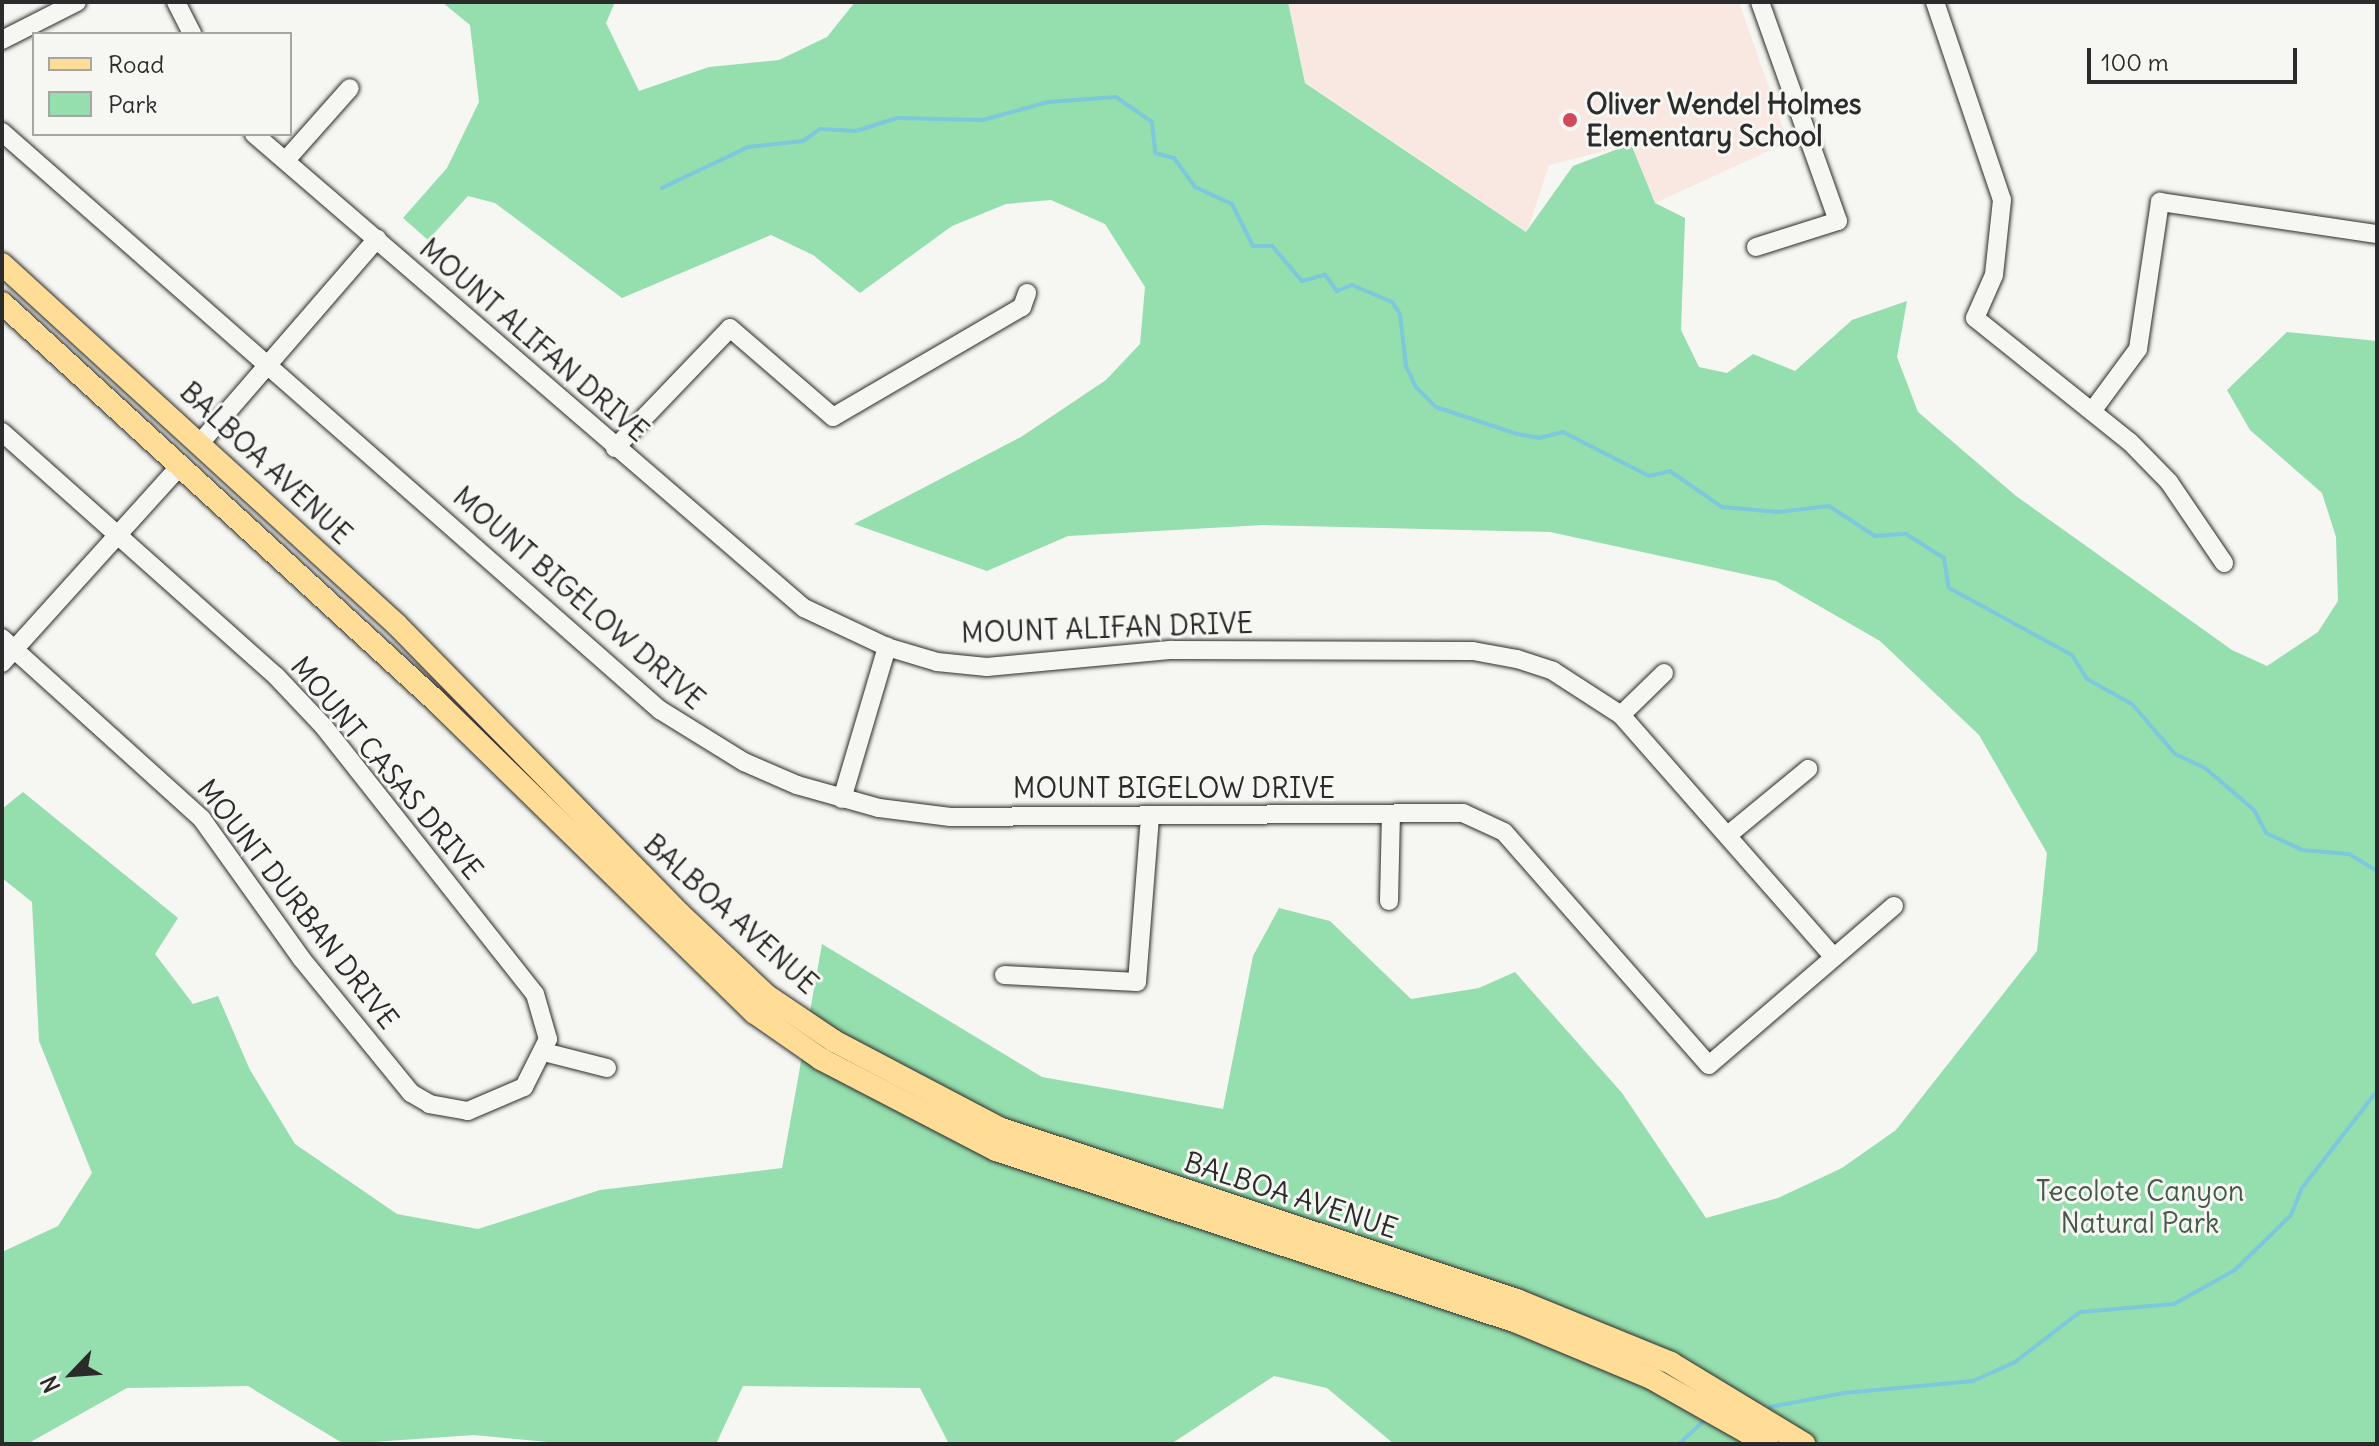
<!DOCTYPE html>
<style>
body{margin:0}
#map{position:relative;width:2379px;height:1446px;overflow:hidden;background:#f6f6f2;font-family:Delius,sans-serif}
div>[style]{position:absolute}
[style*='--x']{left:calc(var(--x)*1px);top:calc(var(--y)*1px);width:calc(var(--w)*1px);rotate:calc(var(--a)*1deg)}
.built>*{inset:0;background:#f9e7e1}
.green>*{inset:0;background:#95dead}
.stream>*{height:4px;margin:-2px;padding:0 2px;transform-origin:2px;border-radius:2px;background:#7dc8dd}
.roads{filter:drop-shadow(0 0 2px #2b2b2b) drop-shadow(0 0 2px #2b2b2b)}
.minor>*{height:18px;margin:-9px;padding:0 9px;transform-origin:9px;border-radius:9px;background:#f6f6f2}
.major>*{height:22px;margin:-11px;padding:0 11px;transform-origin:11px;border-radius:11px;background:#ffdd96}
.dots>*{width:22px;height:22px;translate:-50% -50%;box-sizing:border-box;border:4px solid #f6f6f2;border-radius:50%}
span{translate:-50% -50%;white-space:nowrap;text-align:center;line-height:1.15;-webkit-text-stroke:6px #f6f6f2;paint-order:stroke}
.poi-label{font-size:28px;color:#2b2b2b;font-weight:700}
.left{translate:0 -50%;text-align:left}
.street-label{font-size:28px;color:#2b2b2b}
.park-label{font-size:28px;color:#46584c}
.frame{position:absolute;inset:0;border:4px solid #2b2b2b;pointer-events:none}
.legend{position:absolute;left:32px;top:32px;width:260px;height:104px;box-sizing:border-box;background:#f6f6f2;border:2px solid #a5a5a2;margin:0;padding:10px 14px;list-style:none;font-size:24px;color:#2b2b2b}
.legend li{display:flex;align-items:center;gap:16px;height:40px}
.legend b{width:40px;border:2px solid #a5a5a2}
.north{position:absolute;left:32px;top:1334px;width:80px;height:80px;-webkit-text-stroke:6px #f6f6f2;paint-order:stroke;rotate:245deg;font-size:22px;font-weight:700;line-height:32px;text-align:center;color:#2b2b2b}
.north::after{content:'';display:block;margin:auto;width:28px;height:36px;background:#2b2b2b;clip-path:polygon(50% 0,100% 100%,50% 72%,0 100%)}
.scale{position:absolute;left:2087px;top:48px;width:210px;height:36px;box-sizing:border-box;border:4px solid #2b2b2b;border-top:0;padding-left:10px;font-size:24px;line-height:28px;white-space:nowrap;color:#2b2b2b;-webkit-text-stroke:6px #f6f6f2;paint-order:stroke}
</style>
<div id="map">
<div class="built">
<i style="clip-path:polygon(1288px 2px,1739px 2px,1788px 142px,1655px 203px,1631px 144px,1549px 165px,1527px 232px,1305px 82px)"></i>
</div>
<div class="green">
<i style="clip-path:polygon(442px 2px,615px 2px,606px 23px,639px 91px,709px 67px,779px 60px,827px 37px,855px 2px,1288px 2px,1305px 83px,1526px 232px,1573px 166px,1631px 144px,1655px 203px,1685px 218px,1681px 330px,1699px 367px,1727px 373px,1753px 354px,1795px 371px,1852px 320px,1907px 301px,1897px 357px,1918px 412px,2016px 496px,2232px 650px,2267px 666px,2318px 632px,2338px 601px,2336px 537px,2322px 493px,2250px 430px,2227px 390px,2287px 332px,2377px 341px,2377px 1444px,1394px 1444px,1327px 1388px,1274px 1376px,1171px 1444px,949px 1444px,920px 1388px,743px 1386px,716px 1444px,569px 1444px,474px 1435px,344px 1444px,248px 1386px,127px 1388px,27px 1444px,2px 1444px,2px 1252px,58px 1226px,92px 1173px,39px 1041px,32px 902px,2px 878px,2px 809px,23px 792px,178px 918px,155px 954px,193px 1004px,218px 996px,250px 1070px,295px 1144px,397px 1214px,478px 1229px,600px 1190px,782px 1168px,822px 944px,1042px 1077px,1223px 1109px,1253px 956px,1279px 908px,1330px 921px,1411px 999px,1479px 988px,1515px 972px,1622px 1093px,1706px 1218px,1778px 1198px,1842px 1168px,1896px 1130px,2037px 951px,2047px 853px,1979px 735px,1880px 641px,1776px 581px,1550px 532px,1263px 525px,1068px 536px,987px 571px,854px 524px,1021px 437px,1106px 380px,1140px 344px,1145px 287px,1105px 224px,1051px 200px,1006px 204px,952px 226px,860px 293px,813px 255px,771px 235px,622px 298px,495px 203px,468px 196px,428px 240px,403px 218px,447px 168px,479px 102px,470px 25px)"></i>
</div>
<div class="stream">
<i style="--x:662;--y:188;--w:95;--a:-25.5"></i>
<i style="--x:748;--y:147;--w:55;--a:-6.2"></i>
<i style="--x:803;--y:141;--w:21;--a:-35"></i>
<i style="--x:820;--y:129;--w:36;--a:3"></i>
<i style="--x:856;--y:131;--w:43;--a:-17.6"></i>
<i style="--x:897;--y:118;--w:86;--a:1.3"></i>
<i style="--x:983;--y:120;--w:67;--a:-15.5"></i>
<i style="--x:1048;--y:102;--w:68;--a:-4.2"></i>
<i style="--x:1116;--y:97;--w:44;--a:34.8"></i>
<i style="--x:1152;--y:122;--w:31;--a:84"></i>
<i style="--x:1155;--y:153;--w:20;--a:15"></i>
<i style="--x:1174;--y:158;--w:36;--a:54"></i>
<i style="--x:1195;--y:187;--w:41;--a:24.7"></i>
<i style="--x:1232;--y:204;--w:47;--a:63.4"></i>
<i style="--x:1253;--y:246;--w:19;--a:0"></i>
<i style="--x:1272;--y:246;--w:46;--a:49.4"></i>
<i style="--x:1302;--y:281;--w:24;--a:-15"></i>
<i style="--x:1325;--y:275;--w:20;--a:53"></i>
<i style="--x:1337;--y:291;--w:16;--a:-22"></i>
<i style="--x:1352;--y:285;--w:43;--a:23"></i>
<i style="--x:1392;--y:302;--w:14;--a:56"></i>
<i style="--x:1400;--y:314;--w:52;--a:83.4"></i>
<i style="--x:1406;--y:366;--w:23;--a:65"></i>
<i style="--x:1416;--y:387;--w:28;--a:45"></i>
<i style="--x:1436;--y:407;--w:85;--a:18.4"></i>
<i style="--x:1517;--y:434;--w:22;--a:10"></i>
<i style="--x:1539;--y:438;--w:25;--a:-14"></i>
<i style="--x:1563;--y:432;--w:97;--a:27.1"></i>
<i style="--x:1649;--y:476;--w:22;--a:-13"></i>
<i style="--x:1670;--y:471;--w:63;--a:34.7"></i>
<i style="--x:1722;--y:507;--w:56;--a:5.1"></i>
<i style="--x:1778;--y:512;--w:51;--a:-6.7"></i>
<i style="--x:1829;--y:506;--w:55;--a:33.1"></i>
<i style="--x:1875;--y:536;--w:31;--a:-4"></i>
<i style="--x:1906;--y:534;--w:45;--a:32.3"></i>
<i style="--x:1944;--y:558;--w:30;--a:81"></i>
<i style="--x:1949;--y:588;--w:140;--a:28.6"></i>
<i style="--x:2072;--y:655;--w:28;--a:58"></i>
<i style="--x:2087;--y:679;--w:51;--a:29.1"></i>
<i style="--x:2132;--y:704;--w:66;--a:49.3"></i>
<i style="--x:2175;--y:754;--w:33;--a:25"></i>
<i style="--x:2205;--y:768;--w:65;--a:40.6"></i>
<i style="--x:2254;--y:810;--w:26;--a:62"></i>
<i style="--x:2266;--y:833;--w:40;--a:25"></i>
<i style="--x:2302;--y:850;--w:47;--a:4.9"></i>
<i style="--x:2349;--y:854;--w:33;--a:31"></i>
<i style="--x:1770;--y:1407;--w:75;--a:-10.7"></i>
<i style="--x:1844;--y:1393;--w:130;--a:-5.3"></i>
<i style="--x:1973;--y:1381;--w:46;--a:-24.3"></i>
<i style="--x:2015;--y:1362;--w:82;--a:-37.6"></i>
<i style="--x:2080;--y:1312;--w:94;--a:-4.9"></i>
<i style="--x:2174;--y:1304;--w:70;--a:-29.1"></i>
<i style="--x:2235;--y:1270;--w:78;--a:-44.5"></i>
<i style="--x:2291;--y:1215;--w:29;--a:-68"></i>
<i style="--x:2302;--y:1188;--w:123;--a:-52.3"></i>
<i style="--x:1679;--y:1444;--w:35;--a:-43"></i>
</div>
<div class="roads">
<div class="minor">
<i style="--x:176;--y:2;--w:36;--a:63"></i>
<i style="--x:1935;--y:2;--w:209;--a:71.3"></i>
<i style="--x:2002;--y:200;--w:75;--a:96.1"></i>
<i style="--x:1994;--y:275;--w:47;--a:113.8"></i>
<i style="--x:1975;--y:318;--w:198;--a:38.7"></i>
<i style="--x:2130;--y:442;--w:56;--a:45.7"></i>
<i style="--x:2169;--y:482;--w:98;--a:55.8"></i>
<i style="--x:2;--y:40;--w:84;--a:-26.9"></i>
<i style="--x:2;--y:132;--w:876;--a:41.3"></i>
<i style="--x:660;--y:710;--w:99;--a:31.8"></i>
<i style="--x:744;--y:762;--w:58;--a:23.5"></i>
<i style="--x:797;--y:785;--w:85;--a:15.7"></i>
<i style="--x:879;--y:808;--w:72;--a:7.2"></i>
<i style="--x:950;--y:817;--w:513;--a:-0.45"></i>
<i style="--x:1463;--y:813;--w:45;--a:24.9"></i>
<i style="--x:1504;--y:832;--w:310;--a:48.7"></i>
<i style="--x:1709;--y:1065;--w:244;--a:-40.7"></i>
<i style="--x:254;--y:134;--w:726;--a:40.76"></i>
<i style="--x:804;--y:608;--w:92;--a:25.2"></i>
<i style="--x:887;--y:647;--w:52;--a:16.7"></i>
<i style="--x:937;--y:662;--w:50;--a:5.7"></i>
<i style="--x:987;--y:667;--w:186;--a:-5.3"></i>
<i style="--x:1172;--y:650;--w:301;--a:0.2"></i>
<i style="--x:1473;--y:651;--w:45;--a:10.3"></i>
<i style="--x:1517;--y:659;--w:38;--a:18"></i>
<i style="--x:1553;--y:671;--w:81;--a:32.9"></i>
<i style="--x:1621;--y:715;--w:321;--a:48.7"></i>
<i style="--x:286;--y:160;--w:96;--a:-48.4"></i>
<i style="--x:1756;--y:247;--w:86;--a:-17.6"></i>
<i style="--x:1838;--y:221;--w:232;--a:-109.6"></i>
<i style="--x:2093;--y:410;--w:76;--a:-53.6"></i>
<i style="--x:2138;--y:349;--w:149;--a:-81.5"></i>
<i style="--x:2160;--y:202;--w:219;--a:8.4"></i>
<i style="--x:2;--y:432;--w:367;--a:41.7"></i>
<i style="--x:276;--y:676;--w:70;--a:46.7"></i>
<i style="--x:324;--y:727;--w:340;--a:51.7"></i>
<i style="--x:535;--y:994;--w:47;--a:73.9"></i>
<i style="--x:548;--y:1039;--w:54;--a:116.6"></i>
<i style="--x:524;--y:1087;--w:61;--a:156.8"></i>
<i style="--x:468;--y:1111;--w:39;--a:-170"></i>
<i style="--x:430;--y:1104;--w:22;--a:-150"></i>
<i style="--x:411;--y:1093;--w:174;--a:-129.2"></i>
<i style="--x:301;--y:958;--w:171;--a:-125.5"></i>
<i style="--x:202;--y:819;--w:270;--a:-137.9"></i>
<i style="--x:201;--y:442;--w:269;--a:-49.1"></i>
<i style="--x:615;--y:448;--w:166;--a:-46.2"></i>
<i style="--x:730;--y:328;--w:136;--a:40.8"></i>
<i style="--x:833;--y:417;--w:219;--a:-30.2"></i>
<i style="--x:1022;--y:307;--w:15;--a:-70"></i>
<i style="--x:2;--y:663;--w:267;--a:-47.9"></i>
<i style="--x:1621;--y:715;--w:60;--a:-44.3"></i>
<i style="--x:842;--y:799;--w:159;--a:-73.5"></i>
<i style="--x:1728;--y:835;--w:104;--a:-39.5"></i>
<i style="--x:1389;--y:901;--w:86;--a:-88.7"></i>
<i style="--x:1004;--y:975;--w:133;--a:3"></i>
<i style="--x:1137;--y:982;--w:167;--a:-85.5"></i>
<i style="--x:544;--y:1052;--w:65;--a:14.3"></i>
</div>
<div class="major">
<i style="--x:2;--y:264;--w:535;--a:42.42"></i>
<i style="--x:397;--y:625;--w:403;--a:45.6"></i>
<i style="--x:679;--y:913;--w:120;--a:43.3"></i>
<i style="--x:766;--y:995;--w:82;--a:34.1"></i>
<i style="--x:834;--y:1041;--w:187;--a:27.8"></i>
<i style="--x:999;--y:1128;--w:546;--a:18.37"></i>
<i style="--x:1517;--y:1300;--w:166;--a:22.2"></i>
<i style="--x:1671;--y:1363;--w:156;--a:31.3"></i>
<i style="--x:2;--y:303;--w:592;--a:42.53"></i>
<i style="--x:438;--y:703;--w:443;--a:44.4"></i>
<i style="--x:755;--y:1013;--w:80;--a:34.9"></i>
<i style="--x:821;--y:1059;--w:197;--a:27.5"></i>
<i style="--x:996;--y:1150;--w:549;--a:18.27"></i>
<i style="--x:1517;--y:1322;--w:147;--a:22.7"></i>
<i style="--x:1653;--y:1379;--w:132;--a:29.5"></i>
</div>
</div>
<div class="dots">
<i style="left:1570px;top:120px;background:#d1495b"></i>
</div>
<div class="poi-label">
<span class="left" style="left:1586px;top:120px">Oliver Wendel Holmes<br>Elementary School</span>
</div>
<div class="street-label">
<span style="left:534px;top:340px;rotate:41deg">MOUNT ALIFAN DRIVE</span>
<span style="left:266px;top:463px;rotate:43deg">BALBOA AVENUE</span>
<span style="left:579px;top:598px;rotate:41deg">MOUNT BIGELOW DRIVE</span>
<span style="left:1107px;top:628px;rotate:-2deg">MOUNT ALIFAN DRIVE</span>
<span style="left:387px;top:768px;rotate:50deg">MOUNT CASAS DRIVE</span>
<span style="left:1174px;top:788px">MOUNT BIGELOW DRIVE</span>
<span style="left:298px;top:904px;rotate:52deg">MOUNT DURBAN DRIVE</span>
<span style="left:731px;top:914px;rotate:42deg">BALBOA AVENUE</span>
<span style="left:1291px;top:1195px;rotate:18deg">BALBOA AVENUE</span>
</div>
<div class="park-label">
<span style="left:2140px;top:1207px">Tecolote Canyon<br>Natural Park</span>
</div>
<div class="frame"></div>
<ul class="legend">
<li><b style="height:10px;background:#ffdd96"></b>Road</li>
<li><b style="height:22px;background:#95dead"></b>Park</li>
</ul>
<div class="north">N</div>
<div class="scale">100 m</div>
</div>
